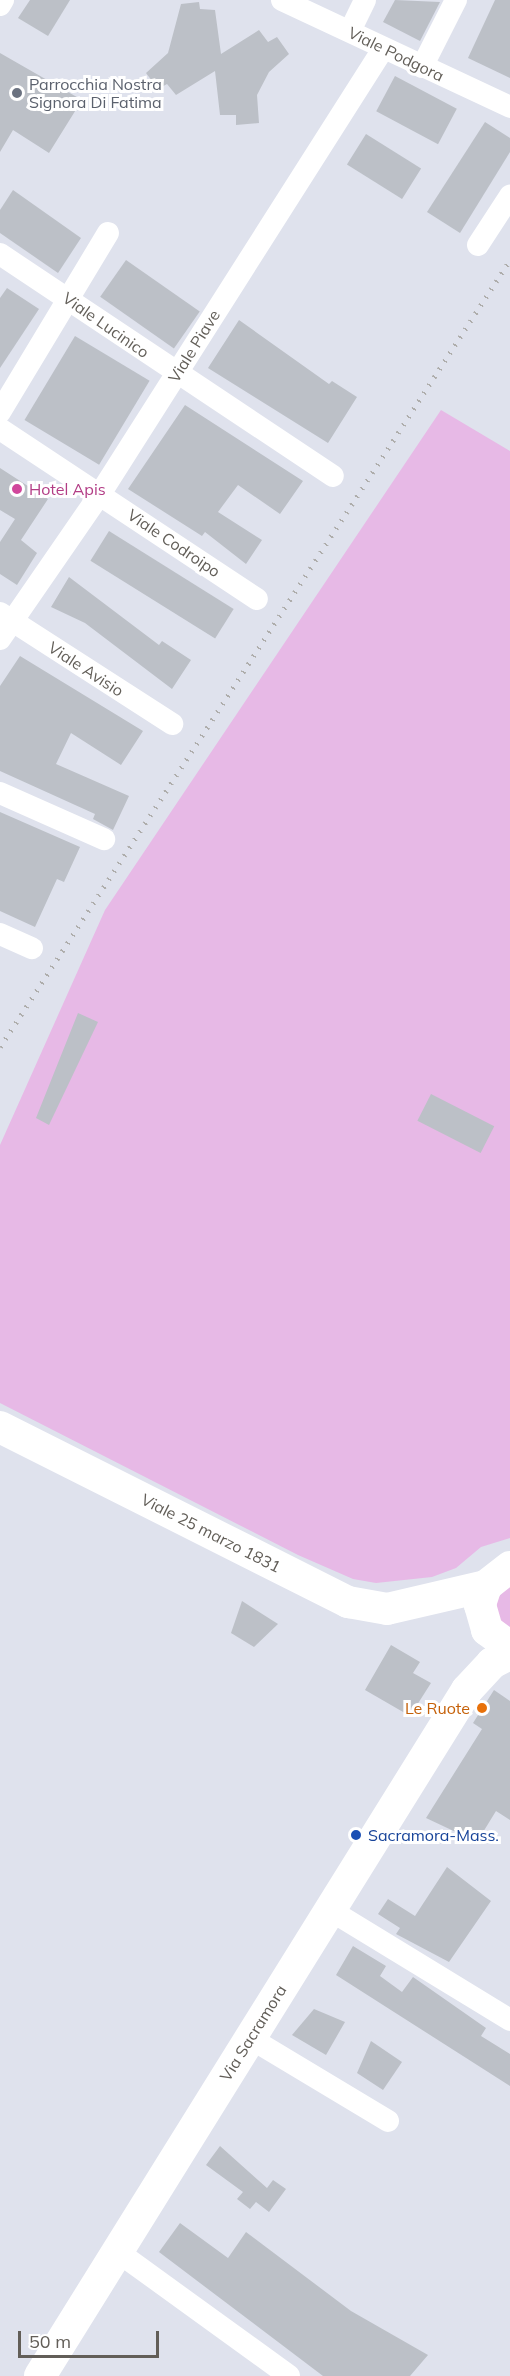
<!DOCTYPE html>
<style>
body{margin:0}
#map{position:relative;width:510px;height:2376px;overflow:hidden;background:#dfe2ed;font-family:Mulish,sans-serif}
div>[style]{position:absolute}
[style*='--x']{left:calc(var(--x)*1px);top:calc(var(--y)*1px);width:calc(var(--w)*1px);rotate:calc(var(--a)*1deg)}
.green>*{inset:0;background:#e7b9e6}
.building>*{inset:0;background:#bcc0c7;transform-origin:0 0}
.street>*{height:22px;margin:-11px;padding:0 11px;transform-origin:11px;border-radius:11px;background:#fff}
.secondary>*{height:32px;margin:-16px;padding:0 16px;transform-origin:16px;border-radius:16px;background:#fff}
.rail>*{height:4.5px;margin-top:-2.25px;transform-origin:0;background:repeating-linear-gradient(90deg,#aeadab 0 1.5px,transparent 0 9.5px)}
.dots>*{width:16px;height:16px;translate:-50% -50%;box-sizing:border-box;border:3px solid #fff;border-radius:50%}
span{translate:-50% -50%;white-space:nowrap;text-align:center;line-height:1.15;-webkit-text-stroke:6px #fff;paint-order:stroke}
.street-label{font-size:16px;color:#625e58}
.worship-label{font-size:16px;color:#5b616d}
.left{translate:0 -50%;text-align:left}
.hotel-label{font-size:16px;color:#b23c85}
.food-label{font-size:16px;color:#c56008}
.right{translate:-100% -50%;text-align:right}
.transit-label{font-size:16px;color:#164399}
.scale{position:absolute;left:18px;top:2331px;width:141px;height:27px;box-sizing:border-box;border:3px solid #625e58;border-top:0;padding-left:8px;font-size:18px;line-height:21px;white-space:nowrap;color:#625e58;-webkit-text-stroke:4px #fff;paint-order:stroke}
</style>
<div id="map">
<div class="green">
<i style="clip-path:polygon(441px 410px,510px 451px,510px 1538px,481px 1547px,456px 1568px,432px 1577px,376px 1583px,353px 1579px,298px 1555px,0 1403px,0 1145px,105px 910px)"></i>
<i style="clip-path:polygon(510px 1582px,510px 1632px,502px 1627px,495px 1602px)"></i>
</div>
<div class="building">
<i style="clip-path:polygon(30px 0,70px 0,48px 36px,18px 18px)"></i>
<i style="clip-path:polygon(395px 0,440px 2px,420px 41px,383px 22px)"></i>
<i style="clip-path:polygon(495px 0,510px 0,510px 78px,468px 58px)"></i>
<i style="clip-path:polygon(199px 2px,200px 9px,215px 10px,221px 54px,259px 30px,268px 42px,277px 37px,289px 54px,269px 72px,257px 95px,259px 123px,236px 125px,236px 115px,220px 115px,215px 71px,176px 95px,167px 84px,158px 89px,146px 73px,168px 53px,181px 4px)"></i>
<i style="clip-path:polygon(0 53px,82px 100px,49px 153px,13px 130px,0 152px)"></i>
<i style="left:395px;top:76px;width:70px;height:40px;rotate:28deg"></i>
<i style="clip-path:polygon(485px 122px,510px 138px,510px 152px,460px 233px,427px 212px)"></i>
<i style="left:366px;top:134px;width:65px;height:36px;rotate:32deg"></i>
<i style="clip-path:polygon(13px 190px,81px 238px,58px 273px,0 233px,0 210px)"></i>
<i style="left:126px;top:260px;width:90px;height:45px;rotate:35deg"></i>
<i style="clip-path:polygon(7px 288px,39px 309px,0 368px,0 298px)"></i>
<i style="clip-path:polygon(239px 320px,329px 384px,332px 381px,357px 397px,328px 443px,208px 368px)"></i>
<i style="left:75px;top:336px;width:87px;height:98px;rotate:31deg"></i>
<i style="clip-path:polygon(185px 405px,303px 481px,280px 514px,238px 485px,218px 512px,262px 540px,246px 564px,205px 532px,202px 536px,128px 489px)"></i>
<i style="clip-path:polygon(0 468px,48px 499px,21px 540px,37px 553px,17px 585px,0 574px,0 542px,15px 519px,0 510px)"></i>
<i style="left:109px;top:531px;width:147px;height:35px;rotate:32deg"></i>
<i style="clip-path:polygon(69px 577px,159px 645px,162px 641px,191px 660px,172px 689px,85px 623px,51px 607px)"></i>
<i style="clip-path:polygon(20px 656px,143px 731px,121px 765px,71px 733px,56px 764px,129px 796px,113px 830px,93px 819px,95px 814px,0 771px,0 686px)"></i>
<i style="clip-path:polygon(0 812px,80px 847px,64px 882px,57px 879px,35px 927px,0 911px)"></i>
<i style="clip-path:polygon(78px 1013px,98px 1022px,49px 1125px,36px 1118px)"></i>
<i style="left:431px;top:1094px;width:71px;height:30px;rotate:27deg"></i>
<i style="clip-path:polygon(242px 1601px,278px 1624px,254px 1647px,231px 1633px)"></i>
<i style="clip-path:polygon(391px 1645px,420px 1662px,413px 1673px,431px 1683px,410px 1716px,365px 1690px)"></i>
<i style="clip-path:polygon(494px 1690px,510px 1701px,510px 1820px,496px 1811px,477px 1842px,426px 1818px,482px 1729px,473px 1723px)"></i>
<i style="clip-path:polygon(447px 1867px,491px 1901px,449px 1962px,396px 1934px,400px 1928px,378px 1914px,388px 1899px,415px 1916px)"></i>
<i style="clip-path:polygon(353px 1946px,386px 1966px,380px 1976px,402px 1992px,413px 1977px,486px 2028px,481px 2036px,510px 2054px,510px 2086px,336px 1975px)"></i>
<i style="clip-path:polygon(314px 2009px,345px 2022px,326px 2055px,292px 2035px)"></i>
<i style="clip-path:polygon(371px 2041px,402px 2062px,383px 2090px,357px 2073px)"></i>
<i style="clip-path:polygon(220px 2146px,267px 2188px,273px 2180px,286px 2189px,269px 2212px,256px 2202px,250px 2209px,237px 2199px,243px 2192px,206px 2165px)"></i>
<i style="clip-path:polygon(180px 2223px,228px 2258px,246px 2232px,351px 2311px,428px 2355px,410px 2376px,323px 2376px,159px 2252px)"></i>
</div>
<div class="street">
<i style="--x:282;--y:0;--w:252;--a:25.1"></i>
<i style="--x:0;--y:5;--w:6;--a:-59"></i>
<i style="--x:350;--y:31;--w:34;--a:-64"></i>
<i style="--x:422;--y:67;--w:75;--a:-63.1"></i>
<i style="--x:478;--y:245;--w:59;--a:-56.9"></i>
<i style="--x:0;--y:254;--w:400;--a:33.7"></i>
<i style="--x:0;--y:412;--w:209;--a:-58.9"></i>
<i style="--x:0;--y:429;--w:308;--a:33.5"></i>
<i style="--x:0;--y:613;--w:205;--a:32.8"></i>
<i style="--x:0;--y:639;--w:176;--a:-55.4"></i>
<i style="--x:100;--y:494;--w:527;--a:-57.55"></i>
<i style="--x:0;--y:793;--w:114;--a:23.9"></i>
<i style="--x:0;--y:934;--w:35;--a:24"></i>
<i style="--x:330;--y:1910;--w:211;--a:31.4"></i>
<i style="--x:250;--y:2038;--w:161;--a:31"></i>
<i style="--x:118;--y:2252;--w:211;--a:35.9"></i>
</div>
<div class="secondary">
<i style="--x:0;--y:1427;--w:390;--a:26.7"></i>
<i style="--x:348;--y:1602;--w:40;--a:10"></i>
<i style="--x:387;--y:1609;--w:102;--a:-13.1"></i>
<i style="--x:510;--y:1567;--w:31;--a:142"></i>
<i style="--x:486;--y:1586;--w:20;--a:108"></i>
<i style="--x:480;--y:1605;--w:26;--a:74"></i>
<i style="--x:487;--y:1630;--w:29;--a:36"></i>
<i style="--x:40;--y:2376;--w:808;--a:-58.1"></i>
<i style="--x:467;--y:1690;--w:37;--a:-47"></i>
<i style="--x:492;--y:1663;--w:20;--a:-27"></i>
</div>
<div class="rail">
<i style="--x:0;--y:1047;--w:938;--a:-57.06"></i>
</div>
<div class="dots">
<i style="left:17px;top:93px;background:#6b7280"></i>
<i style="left:17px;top:489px;background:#d1479c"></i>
<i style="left:482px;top:1708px;background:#e8710a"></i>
<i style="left:356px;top:1835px;background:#1a4fb4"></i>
</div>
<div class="street-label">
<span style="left:396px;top:54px;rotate:26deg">Viale Podgora</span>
<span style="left:106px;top:325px;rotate:35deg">Viale Lucinico</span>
<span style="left:194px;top:346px;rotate:-58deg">Viale Piave</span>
<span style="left:174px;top:543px;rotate:34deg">Viale Codroipo</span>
<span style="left:86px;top:669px;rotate:33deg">Viale Avisio</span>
<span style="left:211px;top:1533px;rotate:27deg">Viale 25 marzo 1831</span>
<span style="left:253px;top:2033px;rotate:-58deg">Via Sacramora</span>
</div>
<div class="worship-label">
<span class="left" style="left:29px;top:93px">Parrocchia Nostra<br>Signora Di Fatima</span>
</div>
<div class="hotel-label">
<span class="left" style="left:29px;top:489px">Hotel Apis</span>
</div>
<div class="food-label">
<span class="right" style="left:470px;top:1708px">Le Ruote</span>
</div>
<div class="transit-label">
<span class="left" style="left:368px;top:1835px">Sacramora-Mass.</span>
</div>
<div class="scale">50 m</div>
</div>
